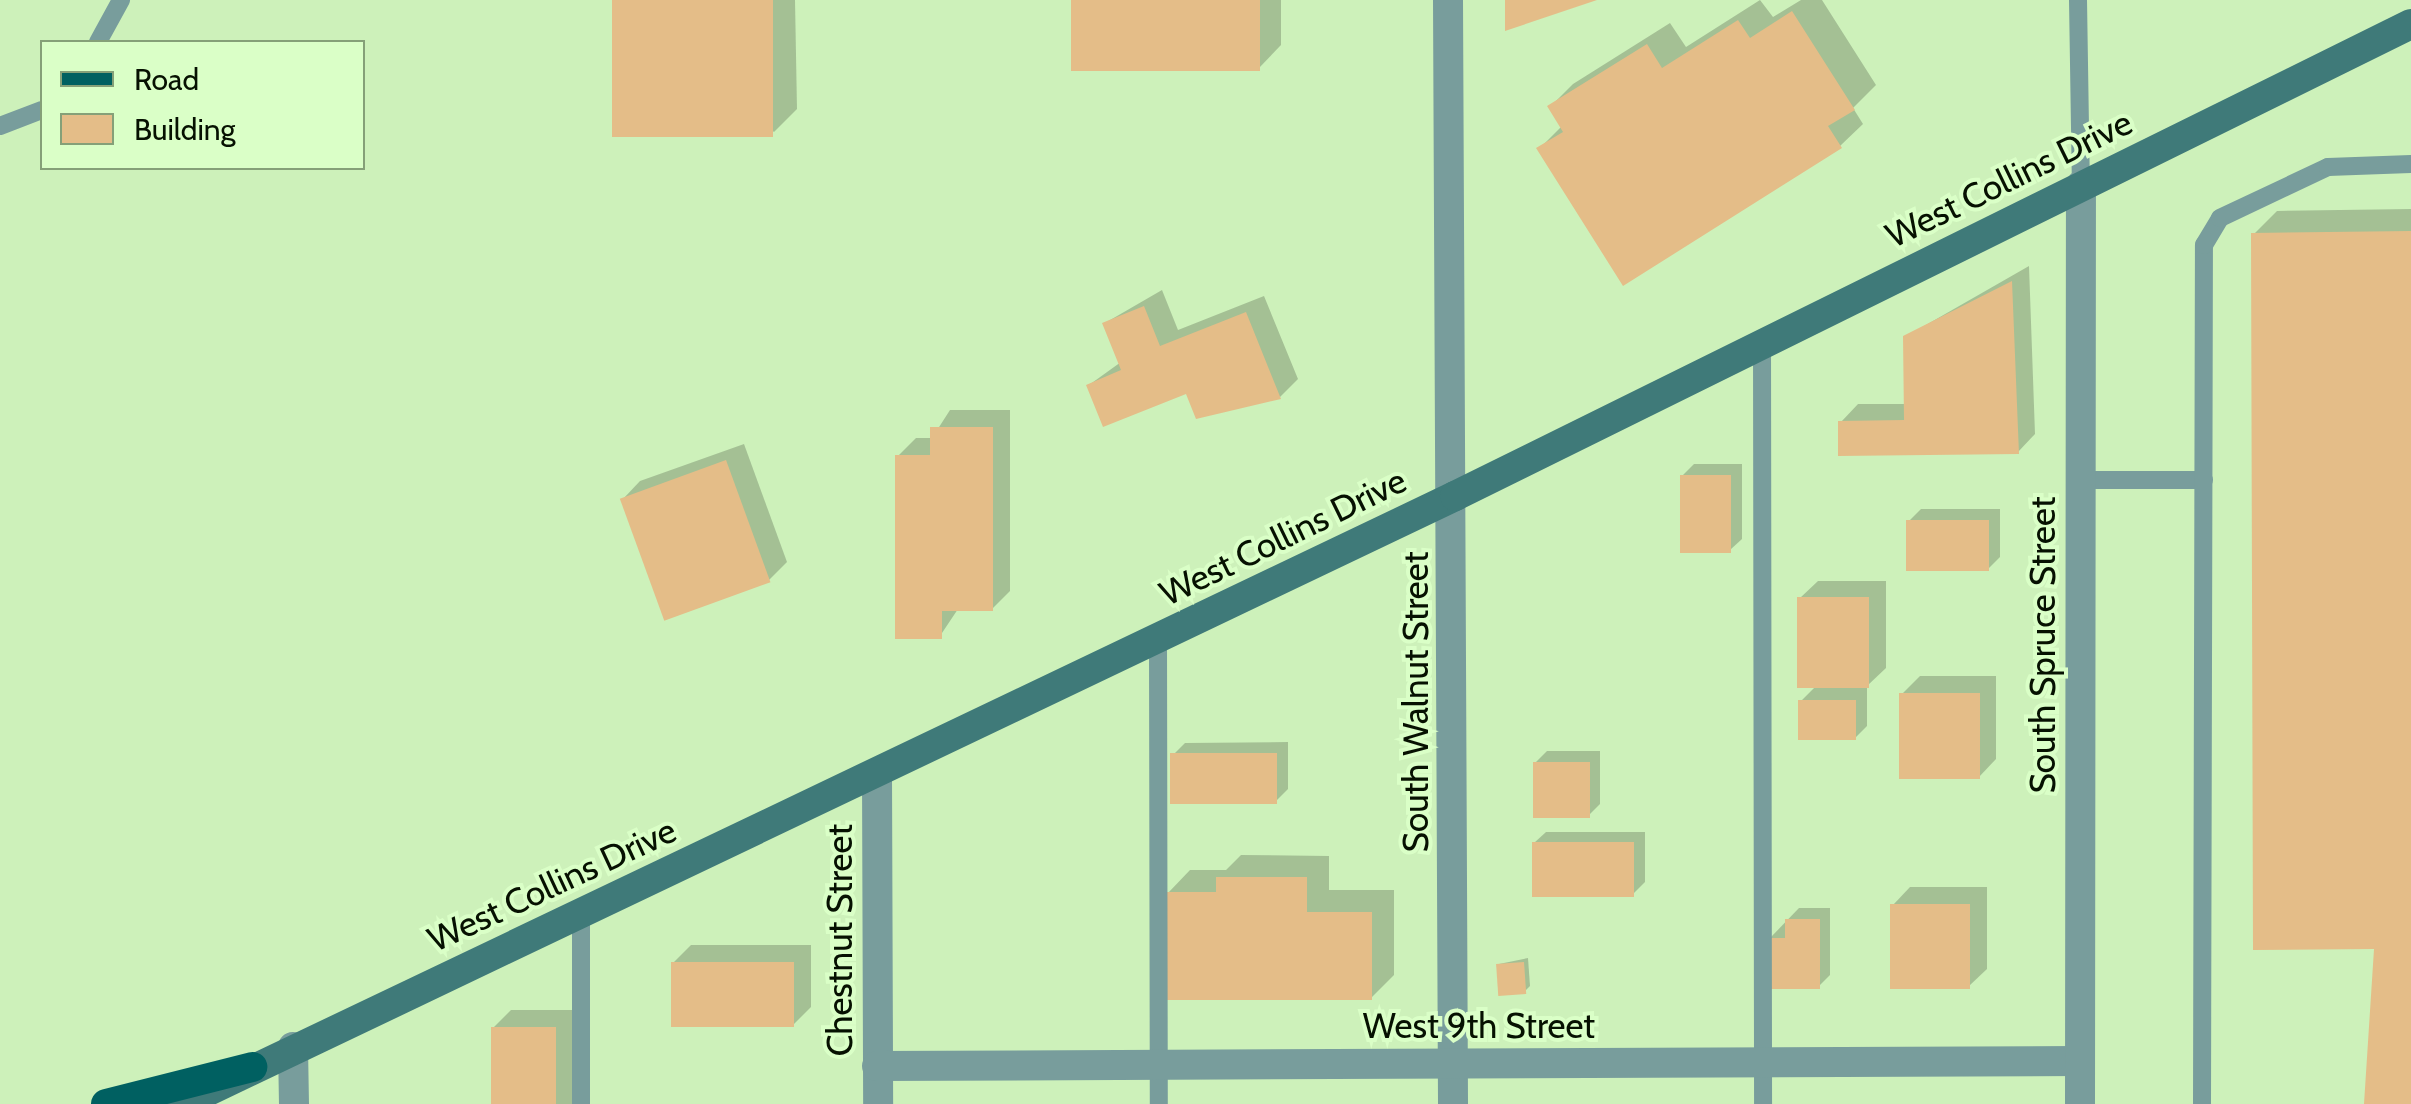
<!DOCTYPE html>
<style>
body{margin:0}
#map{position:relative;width:2411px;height:1104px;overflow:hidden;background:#cdf1ba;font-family:Cabin,sans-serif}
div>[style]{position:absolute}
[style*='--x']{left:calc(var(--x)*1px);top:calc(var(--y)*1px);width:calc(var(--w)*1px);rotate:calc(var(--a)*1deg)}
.shadow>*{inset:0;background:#0003}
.building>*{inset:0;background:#e4bd88;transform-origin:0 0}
.lane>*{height:18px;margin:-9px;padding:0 9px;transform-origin:9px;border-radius:9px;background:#789d9c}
.street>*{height:30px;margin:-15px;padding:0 15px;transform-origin:15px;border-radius:15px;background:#789d9c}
.secondary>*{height:30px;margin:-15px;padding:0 15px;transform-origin:15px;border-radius:15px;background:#3f7a79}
.primary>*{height:30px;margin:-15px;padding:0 15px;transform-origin:15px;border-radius:15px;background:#006061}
span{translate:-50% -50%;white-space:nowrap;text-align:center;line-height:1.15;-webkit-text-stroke:8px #daffc7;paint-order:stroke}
.street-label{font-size:35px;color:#061101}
.legend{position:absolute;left:40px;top:40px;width:325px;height:130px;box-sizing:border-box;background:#daffc7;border:2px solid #85a078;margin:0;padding:12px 18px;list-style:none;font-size:30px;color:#061101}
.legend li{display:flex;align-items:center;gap:20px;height:50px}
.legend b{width:50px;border:2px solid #85a078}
</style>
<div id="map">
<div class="shadow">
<i style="clip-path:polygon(614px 0,795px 0,797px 109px,774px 132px)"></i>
<i style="clip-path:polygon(1074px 0,1281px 0,1281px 45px,1259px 68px)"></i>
<i style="clip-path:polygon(1760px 0,1773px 17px,1801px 0,1822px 0,1876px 85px,1853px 108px,1863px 124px,1840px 146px,1539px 149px,1562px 126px,1550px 107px,1573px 84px,1670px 23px,1686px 47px)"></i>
<i style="clip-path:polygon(2411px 209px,2411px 1104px,2366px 1104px,2377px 946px,2254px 234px,2277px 211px)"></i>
<i style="clip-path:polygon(2029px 266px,2035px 434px,2018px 452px,1841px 422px,1858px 404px,1907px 404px,1905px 337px)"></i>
<i style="clip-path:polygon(1162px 290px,1178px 330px,1264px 296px,1298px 379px,1280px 397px,1089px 385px,1121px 362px,1105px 323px)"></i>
<i style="clip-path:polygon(950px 410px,1010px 410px,1010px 591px,992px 609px,958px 609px,940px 636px,898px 456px,916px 438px,932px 438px)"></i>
<i style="clip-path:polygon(744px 444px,787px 562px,769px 580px,623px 499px,640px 481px)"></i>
<i style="clip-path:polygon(1694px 464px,1742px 464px,1742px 539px,1730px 550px,1682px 476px)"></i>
<i style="clip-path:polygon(1921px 509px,2000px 509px,2000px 557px,1988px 569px,1909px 521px)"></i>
<i style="clip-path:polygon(1818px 581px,1886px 581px,1886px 668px,1867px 686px,1867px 726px,1855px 738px,1801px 701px,1816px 686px,1800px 598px)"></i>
<i style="clip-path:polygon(1920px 676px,1996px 676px,1996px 759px,1979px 777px,1902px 694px)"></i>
<i style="clip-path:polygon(1288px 742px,1288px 789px,1276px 801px,1173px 755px,1185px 743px)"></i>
<i style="clip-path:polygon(1547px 751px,1600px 751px,1600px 804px,1589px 815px,1535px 763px)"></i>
<i style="clip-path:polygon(1546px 832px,1645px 832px,1645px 882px,1633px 894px,1534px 843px)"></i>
<i style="clip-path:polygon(1241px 855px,1329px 856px,1329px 890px,1394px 890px,1394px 975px,1371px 998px,1168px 893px,1190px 870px,1226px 870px)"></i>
<i style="clip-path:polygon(1910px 887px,1987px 887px,1987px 969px,1969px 986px,1893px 905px)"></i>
<i style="clip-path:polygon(1799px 908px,1830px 908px,1830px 975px,1819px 986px,1769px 939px)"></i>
<i style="clip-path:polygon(691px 945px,811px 945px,811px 1007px,793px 1025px,673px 963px)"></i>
<i style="clip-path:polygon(1528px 958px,1530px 986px,1524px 992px,1499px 964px)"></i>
<i style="clip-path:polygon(511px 1010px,573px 1010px,572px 1104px,493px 1104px,493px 1028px)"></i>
</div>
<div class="building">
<i style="left:612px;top:0;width:161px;height:137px"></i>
<i style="left:1071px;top:0;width:189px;height:71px"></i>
<i style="clip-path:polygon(1505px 0,1597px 0,1505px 31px)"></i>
<i style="clip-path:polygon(1792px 11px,1855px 110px,1828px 126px,1842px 148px,1623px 286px,1536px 148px,1563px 132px,1547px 106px,1647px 44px,1662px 68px,1738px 20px,1750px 38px)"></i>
<i style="clip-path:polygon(2411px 231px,2411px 1104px,2364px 1104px,2374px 949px,2253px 950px,2251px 233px)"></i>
<i style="clip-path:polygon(2012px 281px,2019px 454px,1838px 456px,1838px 421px,1904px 420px,1903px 336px)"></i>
<i style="clip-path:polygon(1144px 306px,1160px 346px,1246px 312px,1281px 399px,1196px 419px,1186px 394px,1103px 427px,1086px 385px,1121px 370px,1102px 323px)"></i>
<i style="clip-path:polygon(930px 427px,993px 427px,993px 611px,942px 611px,942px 639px,895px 639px,895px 455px,930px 455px)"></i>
<i style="left:726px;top:460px;width:130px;height:113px;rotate:70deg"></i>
<i style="left:1680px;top:475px;width:51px;height:78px"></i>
<i style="left:1906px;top:520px;width:83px;height:51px"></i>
<i style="left:1797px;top:597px;width:72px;height:91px"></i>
<i style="left:1899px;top:693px;width:81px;height:86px"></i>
<i style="left:1798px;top:700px;width:58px;height:40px"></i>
<i style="left:1277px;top:753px;width:51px;height:107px;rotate:90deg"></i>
<i style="left:1533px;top:762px;width:57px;height:56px"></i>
<i style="left:1532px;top:842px;width:102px;height:55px"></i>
<i style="clip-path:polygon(1216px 877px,1307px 877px,1307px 912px,1372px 912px,1372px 1000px,1165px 1000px,1165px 892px,1216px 892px)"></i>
<i style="left:1890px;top:904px;width:80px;height:85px"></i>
<i style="clip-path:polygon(1785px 919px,1820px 919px,1820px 989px,1767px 989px,1767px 938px,1785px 938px)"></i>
<i style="left:671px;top:962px;width:123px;height:65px"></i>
<i style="left:1524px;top:962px;width:32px;height:28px;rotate:86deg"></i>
<i style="left:491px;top:1027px;width:65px;height:77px"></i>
</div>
<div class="lane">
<i style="--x:2078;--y:0;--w:185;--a:89.1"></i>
<i style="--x:98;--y:42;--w:48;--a:-61.3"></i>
<i style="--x:0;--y:126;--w:45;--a:-20.9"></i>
<i style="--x:1762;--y:342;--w:762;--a:89.92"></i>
<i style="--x:2080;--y:480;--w:124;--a:0"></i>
<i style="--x:1158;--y:639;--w:465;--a:89.9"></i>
<i style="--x:581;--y:913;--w:191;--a:90"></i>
<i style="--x:2202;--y:1104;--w:859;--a:-89.87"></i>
<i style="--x:2204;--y:245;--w:31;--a:-59"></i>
<i style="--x:2220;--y:218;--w:119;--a:-25.3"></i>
<i style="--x:2328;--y:167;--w:83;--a:-2.1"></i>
</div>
<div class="street">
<i style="--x:1448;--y:0;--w:1104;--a:89.74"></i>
<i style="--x:877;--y:775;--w:329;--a:89.8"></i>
<i style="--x:293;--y:1047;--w:57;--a:89"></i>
<i style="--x:877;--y:1066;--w:1203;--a:-0.24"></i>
<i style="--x:2080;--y:1104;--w:919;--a:-89.94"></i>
</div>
<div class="secondary">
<i style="--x:181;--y:1104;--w:1412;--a:-25.51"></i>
<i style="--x:1455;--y:496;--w:1066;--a:-26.28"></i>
</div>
<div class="primary">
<i style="--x:106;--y:1104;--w:151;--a:-14.2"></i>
</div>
<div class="street-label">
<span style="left:2009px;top:179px;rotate:-26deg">West Collins Drive</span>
<span style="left:1283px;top:537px;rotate:-26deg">West Collins Drive</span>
<span style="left:2043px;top:645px;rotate:-90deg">South Spruce Street</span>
<span style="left:1416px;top:702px;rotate:-90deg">South Walnut Street</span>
<span style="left:552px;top:885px;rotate:-25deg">West Collins Drive</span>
<span style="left:840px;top:940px;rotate:-90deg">Chestnut Street</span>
<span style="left:1479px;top:1026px">West 9th Street</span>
</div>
<ul class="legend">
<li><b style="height:12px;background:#006061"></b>Road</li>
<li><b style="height:28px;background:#e4bd88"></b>Building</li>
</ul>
</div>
